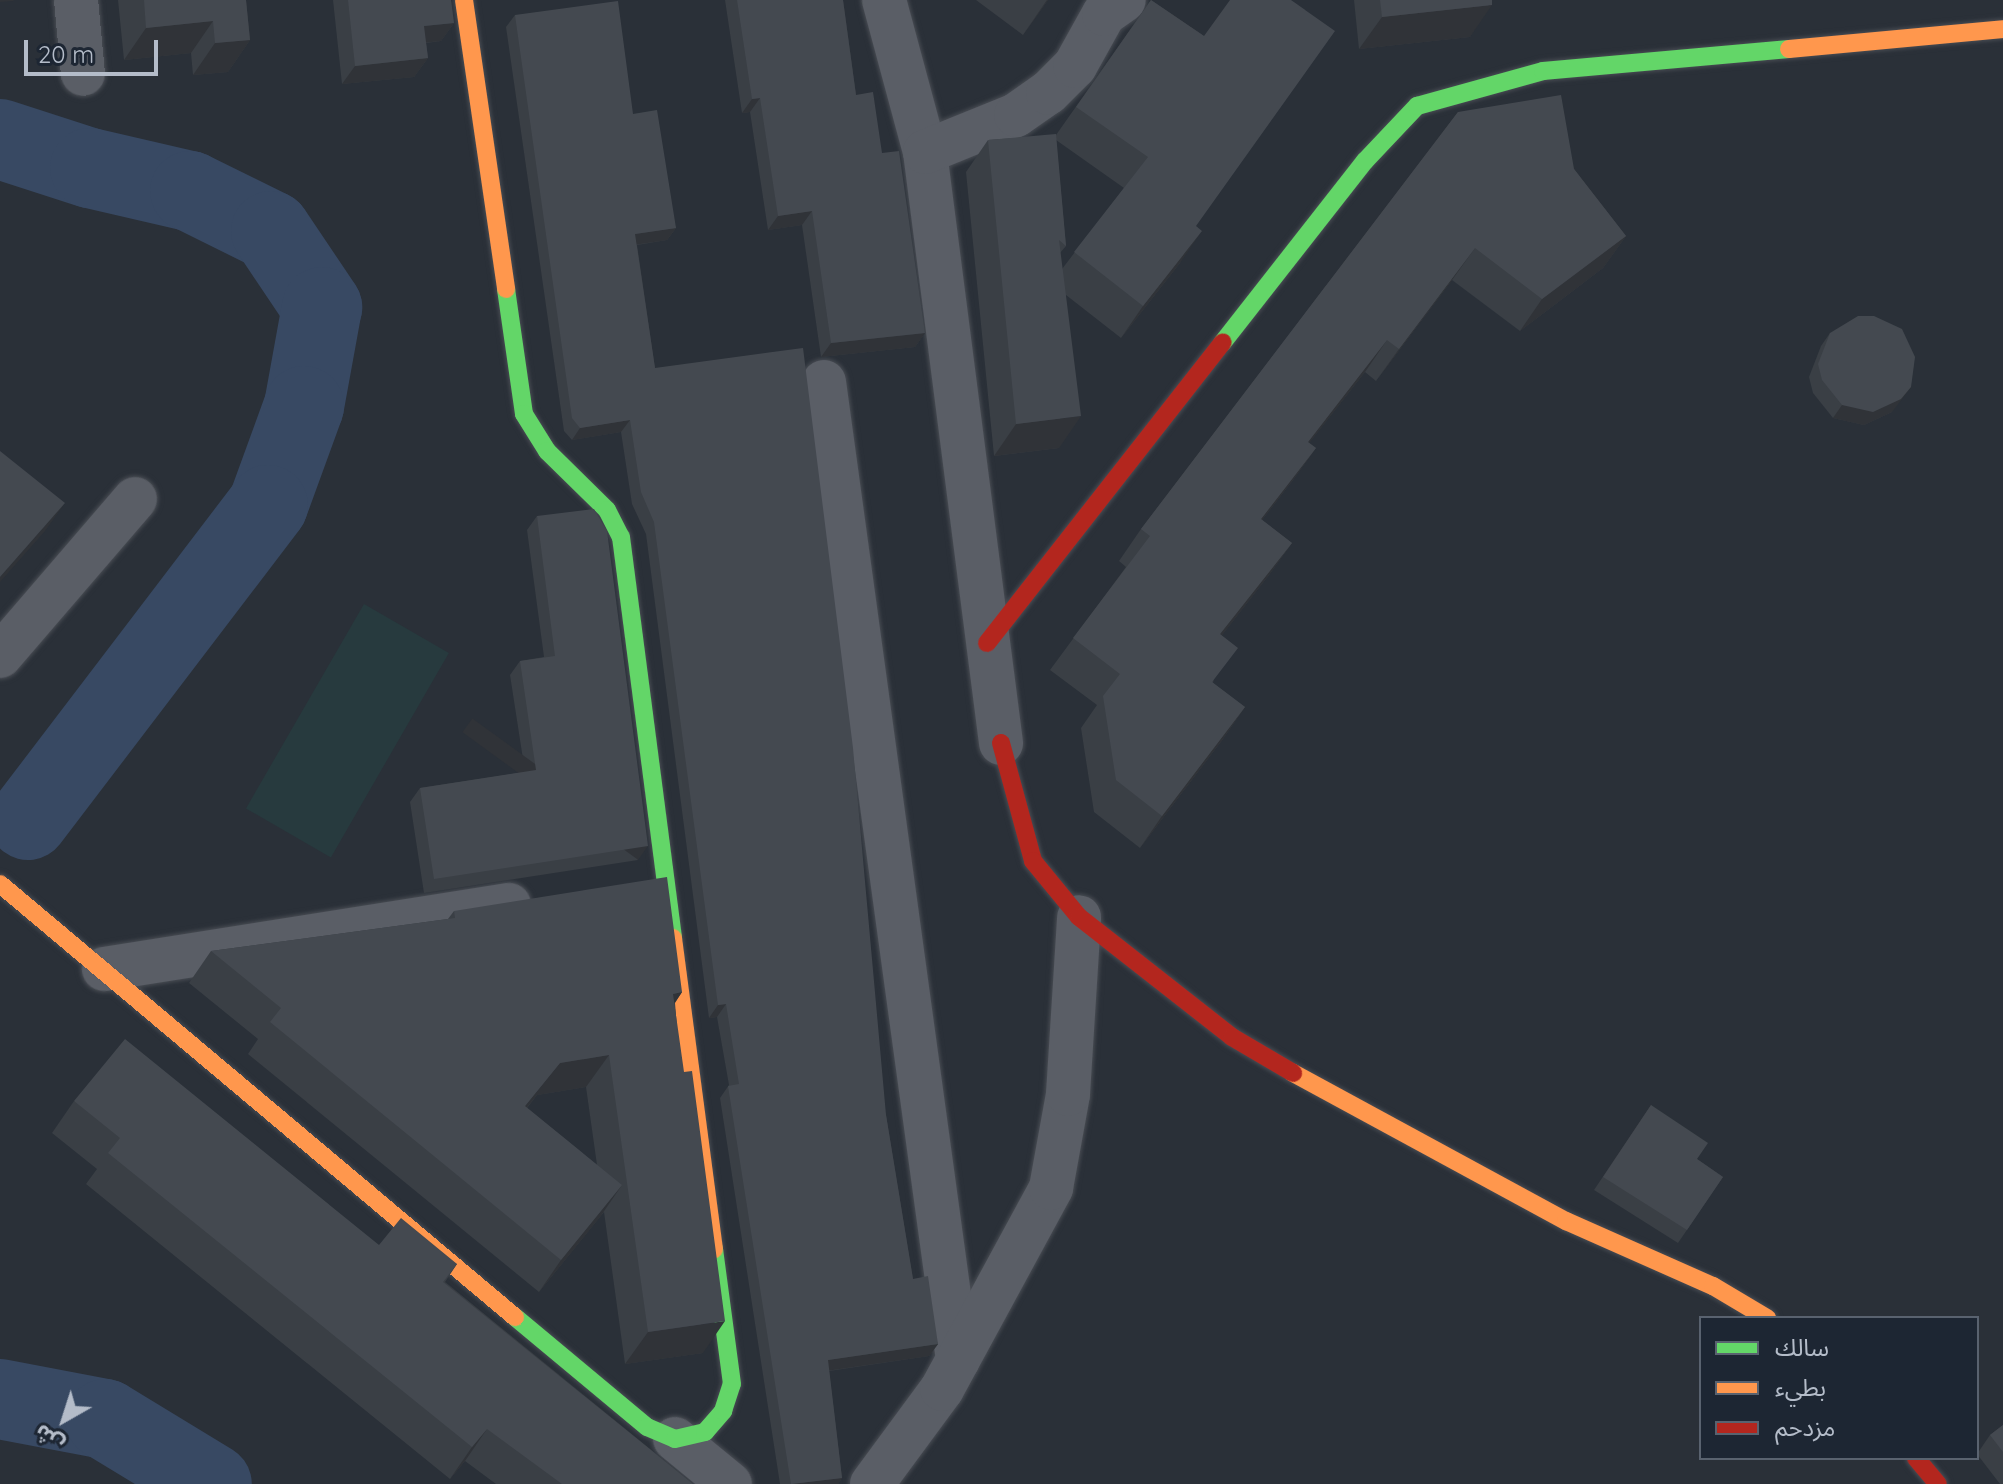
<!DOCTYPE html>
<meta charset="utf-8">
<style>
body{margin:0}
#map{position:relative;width:2003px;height:1484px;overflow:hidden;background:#2a3038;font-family:Quicksand,"Noto Sans Arabic",sans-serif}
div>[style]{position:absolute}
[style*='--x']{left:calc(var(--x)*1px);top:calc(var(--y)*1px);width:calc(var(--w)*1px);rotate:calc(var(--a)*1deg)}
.green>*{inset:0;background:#273a3e;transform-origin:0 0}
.river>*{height:80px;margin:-40px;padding:0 40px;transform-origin:40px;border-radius:40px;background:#384963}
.roads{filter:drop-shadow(0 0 2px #484c53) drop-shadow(0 0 2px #484c53)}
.street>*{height:44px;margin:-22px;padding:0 22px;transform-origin:22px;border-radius:22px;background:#5a5e66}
.fast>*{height:18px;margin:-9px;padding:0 9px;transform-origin:9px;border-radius:9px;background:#63d668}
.slow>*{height:18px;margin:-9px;padding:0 9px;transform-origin:9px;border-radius:9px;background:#ff974d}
.jam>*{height:18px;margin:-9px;padding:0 9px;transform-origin:9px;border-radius:9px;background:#b3261e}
.wall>*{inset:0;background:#3a3f45}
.shaded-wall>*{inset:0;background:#303338;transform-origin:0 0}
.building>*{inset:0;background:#444950}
span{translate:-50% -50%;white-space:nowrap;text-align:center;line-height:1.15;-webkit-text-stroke:8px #1d2633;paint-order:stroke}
.legend{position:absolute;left:1699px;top:1316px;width:280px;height:144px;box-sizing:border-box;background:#1d2633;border:2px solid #59626f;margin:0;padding:10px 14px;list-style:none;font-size:24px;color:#b4bcc9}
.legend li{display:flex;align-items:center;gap:16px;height:40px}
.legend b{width:40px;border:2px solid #59626f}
.north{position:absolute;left:24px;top:1380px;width:80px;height:80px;-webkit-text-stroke:6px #1d2633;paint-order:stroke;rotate:219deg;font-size:22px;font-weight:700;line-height:32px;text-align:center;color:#b4bcc9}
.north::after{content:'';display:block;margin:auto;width:28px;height:36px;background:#b4bcc9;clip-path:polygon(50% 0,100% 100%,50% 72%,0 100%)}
.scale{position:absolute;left:24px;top:40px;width:134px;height:36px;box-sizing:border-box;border:4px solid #b4bcc9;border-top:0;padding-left:10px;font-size:24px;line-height:28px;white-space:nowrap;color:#b4bcc9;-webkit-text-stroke:6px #1d2633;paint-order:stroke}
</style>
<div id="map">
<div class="green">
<i style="left:364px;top:604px;width:98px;height:236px;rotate:30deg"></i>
</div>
<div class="river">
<i style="--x:0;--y:139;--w:95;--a:17.9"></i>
<i style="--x:90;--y:168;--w:103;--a:13"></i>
<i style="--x:190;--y:191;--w:90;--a:26.3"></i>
<i style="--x:271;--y:231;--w:92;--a:56.1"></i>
<i style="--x:322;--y:307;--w:101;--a:100.3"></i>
<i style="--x:304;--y:406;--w:105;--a:110"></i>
<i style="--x:268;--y:505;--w:396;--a:127.3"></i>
<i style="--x:0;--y:1399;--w:107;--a:10.8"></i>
<i style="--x:105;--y:1419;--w:125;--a:31.3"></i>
</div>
<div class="roads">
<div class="street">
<i style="--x:76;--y:0;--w:74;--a:84.6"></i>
<i style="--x:884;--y:0;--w:157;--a:74.9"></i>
<i style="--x:925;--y:152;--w:596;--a:82.67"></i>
<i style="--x:925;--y:152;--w:98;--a:-22.1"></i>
<i style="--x:1016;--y:115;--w:39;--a:-35"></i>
<i style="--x:1048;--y:93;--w:38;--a:-45"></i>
<i style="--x:1075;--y:66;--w:60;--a:-60.9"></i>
<i style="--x:1104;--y:14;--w:24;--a:-35"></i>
<i style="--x:824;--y:382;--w:987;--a:82.2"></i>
<i style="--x:0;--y:656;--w:207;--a:-49.3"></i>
<i style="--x:104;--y:969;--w:410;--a:-9"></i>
<i style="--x:675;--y:1439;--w:71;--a:39.3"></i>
<i style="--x:872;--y:1484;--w:118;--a:-53.6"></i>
<i style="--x:942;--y:1389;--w:229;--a:-61.5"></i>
<i style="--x:1051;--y:1188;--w:96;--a:-79.7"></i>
<i style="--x:1068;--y:1094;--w:177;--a:-86.4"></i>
</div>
<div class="fast">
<i style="--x:506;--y:289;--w:126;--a:81.8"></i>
<i style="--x:524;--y:414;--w:44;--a:58.1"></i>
<i style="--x:547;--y:451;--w:84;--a:44.5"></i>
<i style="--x:607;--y:510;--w:30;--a:63"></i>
<i style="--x:621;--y:537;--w:404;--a:82.6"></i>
<i style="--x:1223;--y:342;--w:230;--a:-51.9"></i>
<i style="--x:1365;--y:161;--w:76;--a:-46.6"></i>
<i style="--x:1417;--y:106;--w:131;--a:-15.5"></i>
<i style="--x:1543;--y:71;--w:247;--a:-5.1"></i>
<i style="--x:515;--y:1317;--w:172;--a:39.8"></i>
<i style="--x:647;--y:1427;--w:30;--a:23"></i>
<i style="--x:675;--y:1439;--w:31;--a:-13"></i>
<i style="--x:705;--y:1432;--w:28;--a:-49"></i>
<i style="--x:723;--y:1411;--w:28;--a:-72"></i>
<i style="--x:732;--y:1384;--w:136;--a:-97.6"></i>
</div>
<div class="slow">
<i style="--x:464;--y:0;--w:292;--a:81.7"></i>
<i style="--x:1789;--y:49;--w:215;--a:-5.3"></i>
<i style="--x:0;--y:884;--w:673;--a:40.06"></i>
<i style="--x:673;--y:938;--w:314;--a:82.5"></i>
<i style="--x:1293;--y:1073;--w:311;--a:28.5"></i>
<i style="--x:1566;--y:1221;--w:161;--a:23.9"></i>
<i style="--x:1713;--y:1286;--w:63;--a:30.7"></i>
</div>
<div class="jam">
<i style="--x:987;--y:643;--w:382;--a:-51.9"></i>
<i style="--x:1001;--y:743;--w:122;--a:74.8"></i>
<i style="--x:1033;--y:861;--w:72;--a:50.6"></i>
<i style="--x:1079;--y:917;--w:194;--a:38.1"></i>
<i style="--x:1232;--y:1037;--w:71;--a:30.5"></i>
<i style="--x:1916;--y:1458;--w:34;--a:50"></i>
</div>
</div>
<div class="wall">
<i style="clip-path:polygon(118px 0,246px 0,250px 40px,228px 72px,193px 75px,191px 53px,124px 60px)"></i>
<i style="clip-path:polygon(333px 0,451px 0,454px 23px,441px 41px,426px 43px,428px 58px,414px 77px,342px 84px)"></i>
<i style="clip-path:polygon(725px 0,843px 0,856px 95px,882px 153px,925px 333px,915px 347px,821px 357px,802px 225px,768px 230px,750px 112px,742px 113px)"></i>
<i style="clip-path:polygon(976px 0,1048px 0,1023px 35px)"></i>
<i style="clip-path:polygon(evenodd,1151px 0,1204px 36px,1196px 226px,1180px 263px,1121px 338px,1066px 295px,1059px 448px,994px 456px,966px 172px,988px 140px,1056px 135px,1151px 0,1056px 140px,1124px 188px,1062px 269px,1060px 253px,1066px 246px,1056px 140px)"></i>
<i style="clip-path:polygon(1354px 0,1492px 0,1470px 37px,1359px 49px)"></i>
<i style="clip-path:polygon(515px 15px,633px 114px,676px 228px,667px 240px,637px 245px,655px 368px,886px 1115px,913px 1279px,938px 1344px,929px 1356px,829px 1371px,842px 1478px,838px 1484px,780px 1484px,720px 1098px,729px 1085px,717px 1017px,709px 1018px,646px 534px,632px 504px,621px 432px,572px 440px,564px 431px,506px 27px)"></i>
<i style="clip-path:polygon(1458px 112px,1574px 169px,1626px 236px,1603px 268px,1520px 331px,1452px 280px,1376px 381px,1365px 372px,1309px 443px,1316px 448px,1293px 480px,1262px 520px,1292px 543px,1269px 575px,1222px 635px,1213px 683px,1245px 707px,1223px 739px,1140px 848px,1094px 812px,1081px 728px,1097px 705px,1050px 670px,1126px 567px,1119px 561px,1141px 529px)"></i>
<i style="clip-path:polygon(1830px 333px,1892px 412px,1864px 425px,1833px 418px,1813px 393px,1809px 377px,1821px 346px)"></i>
<i style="clip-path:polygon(537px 516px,638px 860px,424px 893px,410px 802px,420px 788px,525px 772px,510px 675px,520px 661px,544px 657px,527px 530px)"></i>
<i style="clip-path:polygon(evenodd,454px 911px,682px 992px,675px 1003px,703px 1353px,625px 1364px,604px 1212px,539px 1292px,248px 1054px,258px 1039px,189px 983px,211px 951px,448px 919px,454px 911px,586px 1087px,597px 1165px,527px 1108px,537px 1095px,586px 1087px)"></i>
<i style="clip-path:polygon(74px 1101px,379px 1245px,457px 1264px,445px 1282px,693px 1484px,496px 1484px,465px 1461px,450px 1479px,86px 1184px,97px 1169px,52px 1133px)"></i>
<i style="clip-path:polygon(1651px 1105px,1697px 1159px,1723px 1177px,1678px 1243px,1594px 1190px)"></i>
<i style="clip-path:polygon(2003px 1425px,2003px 1484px,2000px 1484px,1977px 1454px,1990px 1435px)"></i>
</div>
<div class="shaded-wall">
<i style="clip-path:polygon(0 0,14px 0,13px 1px,0 2px)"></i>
<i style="clip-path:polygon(1047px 0,1048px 0,1023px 35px)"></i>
<i style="clip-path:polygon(1492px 5px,1470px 37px,1359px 49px,1382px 17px)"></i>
<i style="clip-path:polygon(213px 21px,191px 53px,124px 60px,146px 28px)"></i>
<i style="clip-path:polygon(454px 23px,441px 41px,411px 44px,424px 26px)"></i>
<i style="clip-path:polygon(250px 40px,228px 72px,193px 75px,215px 43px)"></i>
<i style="clip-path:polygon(428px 58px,414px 77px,342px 84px,355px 66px)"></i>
<i style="clip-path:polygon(760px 98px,750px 112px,742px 113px,752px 99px)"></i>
<i style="clip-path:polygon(812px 211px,802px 225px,768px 230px,778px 216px)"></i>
<i style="clip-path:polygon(676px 228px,667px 240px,627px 246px,635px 234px)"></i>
<i style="clip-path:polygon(1202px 231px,1180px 263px,1121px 338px,1143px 306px)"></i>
<i style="clip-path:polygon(1626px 236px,1603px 268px,1520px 331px,1542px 299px)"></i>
<i style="clip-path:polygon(1475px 248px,1452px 280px,1376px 381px,1399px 349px)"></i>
<i style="clip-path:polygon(925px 333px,915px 347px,821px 357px,831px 343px)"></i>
<i style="clip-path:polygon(1387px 340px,1365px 372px,1285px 474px,1308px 442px)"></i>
<i style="clip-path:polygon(1911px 387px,1892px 412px,1864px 425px,1833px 418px,1842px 405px)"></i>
<i style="clip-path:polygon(1081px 416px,1059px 448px,994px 456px,1016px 424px)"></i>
<i style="clip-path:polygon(630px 420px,621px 432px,572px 440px,580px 428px)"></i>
<i style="clip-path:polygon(1316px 448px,1293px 480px,1238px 551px,1261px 519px)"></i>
<i style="clip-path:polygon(65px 503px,45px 531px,0 582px,0 577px)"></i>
<i style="clip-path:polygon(1292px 543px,1269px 575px,1198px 666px,1220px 634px)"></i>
<i style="clip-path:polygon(1245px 707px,1223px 739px,1140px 848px,1162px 816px)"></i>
<i style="left:648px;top:846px;width:17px;height:217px;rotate:126deg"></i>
<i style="clip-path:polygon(682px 992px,660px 1024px,673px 994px)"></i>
<i style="clip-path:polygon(726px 1004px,717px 1017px,709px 1018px,718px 1005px)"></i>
<i style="clip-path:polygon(609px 1055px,586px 1087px,537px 1095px,502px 1138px,525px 1106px,560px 1063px)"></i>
<i style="clip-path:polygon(622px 1185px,600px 1217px,539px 1292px,561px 1260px)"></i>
<i style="clip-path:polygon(725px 1321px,703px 1353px,625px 1364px,648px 1332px)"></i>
<i style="clip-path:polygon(938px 1344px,929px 1356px,819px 1372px,828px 1360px)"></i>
<i style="clip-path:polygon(487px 1429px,465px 1461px,450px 1479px,472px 1447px)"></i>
<i style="clip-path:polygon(842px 1478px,838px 1484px,792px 1484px)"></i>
</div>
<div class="building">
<i style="clip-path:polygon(144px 0,246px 0,250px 40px,215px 43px,213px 21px,146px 28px)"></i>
<i style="clip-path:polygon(348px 0,451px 0,454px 23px,424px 26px,428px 58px,355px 66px)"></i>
<i style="clip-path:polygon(737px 0,843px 0,856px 95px,873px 92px,882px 153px,899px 151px,925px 333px,831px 343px,812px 211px,778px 216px,760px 98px,752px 99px)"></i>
<i style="clip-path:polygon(1151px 0,1204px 36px,1230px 0,1291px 0,1335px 31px,1196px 226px,1202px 231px,1143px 306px,1074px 252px,1148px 157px,1076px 107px)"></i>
<i style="clip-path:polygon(1380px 0,1492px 0,1492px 5px,1382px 17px)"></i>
<i style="clip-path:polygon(618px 1px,633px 114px,657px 110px,676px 228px,635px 234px,655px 368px,803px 348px,853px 748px,886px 1115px,913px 1279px,928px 1276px,938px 1344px,828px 1360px,842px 1478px,791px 1484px,728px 1086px,739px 1084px,726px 1004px,718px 1005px,654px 522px,641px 492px,630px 420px,580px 428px,572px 418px,515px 15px)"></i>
<i style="clip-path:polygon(1561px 95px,1574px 169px,1626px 236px,1542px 299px,1475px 248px,1399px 349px,1387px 340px,1308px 442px,1316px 448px,1261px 519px,1292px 543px,1220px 634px,1238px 648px,1212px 682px,1245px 707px,1162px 816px,1116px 780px,1103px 696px,1120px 674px,1073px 638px,1150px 536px,1141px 529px,1458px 112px)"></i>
<i style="clip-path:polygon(1056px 134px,1066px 246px,1059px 240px,1081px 416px,1016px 424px,988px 140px)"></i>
<i style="clip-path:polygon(1858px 316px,1874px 316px,1902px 329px,1915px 357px,1911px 387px,1901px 399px,1873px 412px,1842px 405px,1822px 380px,1818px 364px,1830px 333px)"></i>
<i style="clip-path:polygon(0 451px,65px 503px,0 577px)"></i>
<i style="clip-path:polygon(594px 509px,607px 531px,648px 846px,434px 879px,420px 788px,536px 770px,520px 661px,555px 656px,537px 516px)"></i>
<i style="clip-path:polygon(667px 877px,682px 992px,673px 994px,684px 1072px,692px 1071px,725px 1321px,648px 1332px,609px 1055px,560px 1063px,525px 1106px,622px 1185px,561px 1260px,270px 1022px,281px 1008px,211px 951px,455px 918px,454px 911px)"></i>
<i style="clip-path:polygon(125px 1039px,379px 1245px,401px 1218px,457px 1264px,443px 1282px,693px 1484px,562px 1484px,487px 1429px,472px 1447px,108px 1153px,120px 1138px,74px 1101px)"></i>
<i style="clip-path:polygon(1651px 1105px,1708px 1143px,1697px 1159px,1723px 1177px,1687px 1230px,1603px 1177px)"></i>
<i style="clip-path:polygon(2003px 1425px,2003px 1452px,1990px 1435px)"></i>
</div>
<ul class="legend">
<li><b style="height:10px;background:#63d668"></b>سالك</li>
<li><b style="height:10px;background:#ff974d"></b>بطيء</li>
<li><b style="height:10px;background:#b3261e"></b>مزدحم</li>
</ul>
<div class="north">ش</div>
<div class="scale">20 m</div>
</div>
